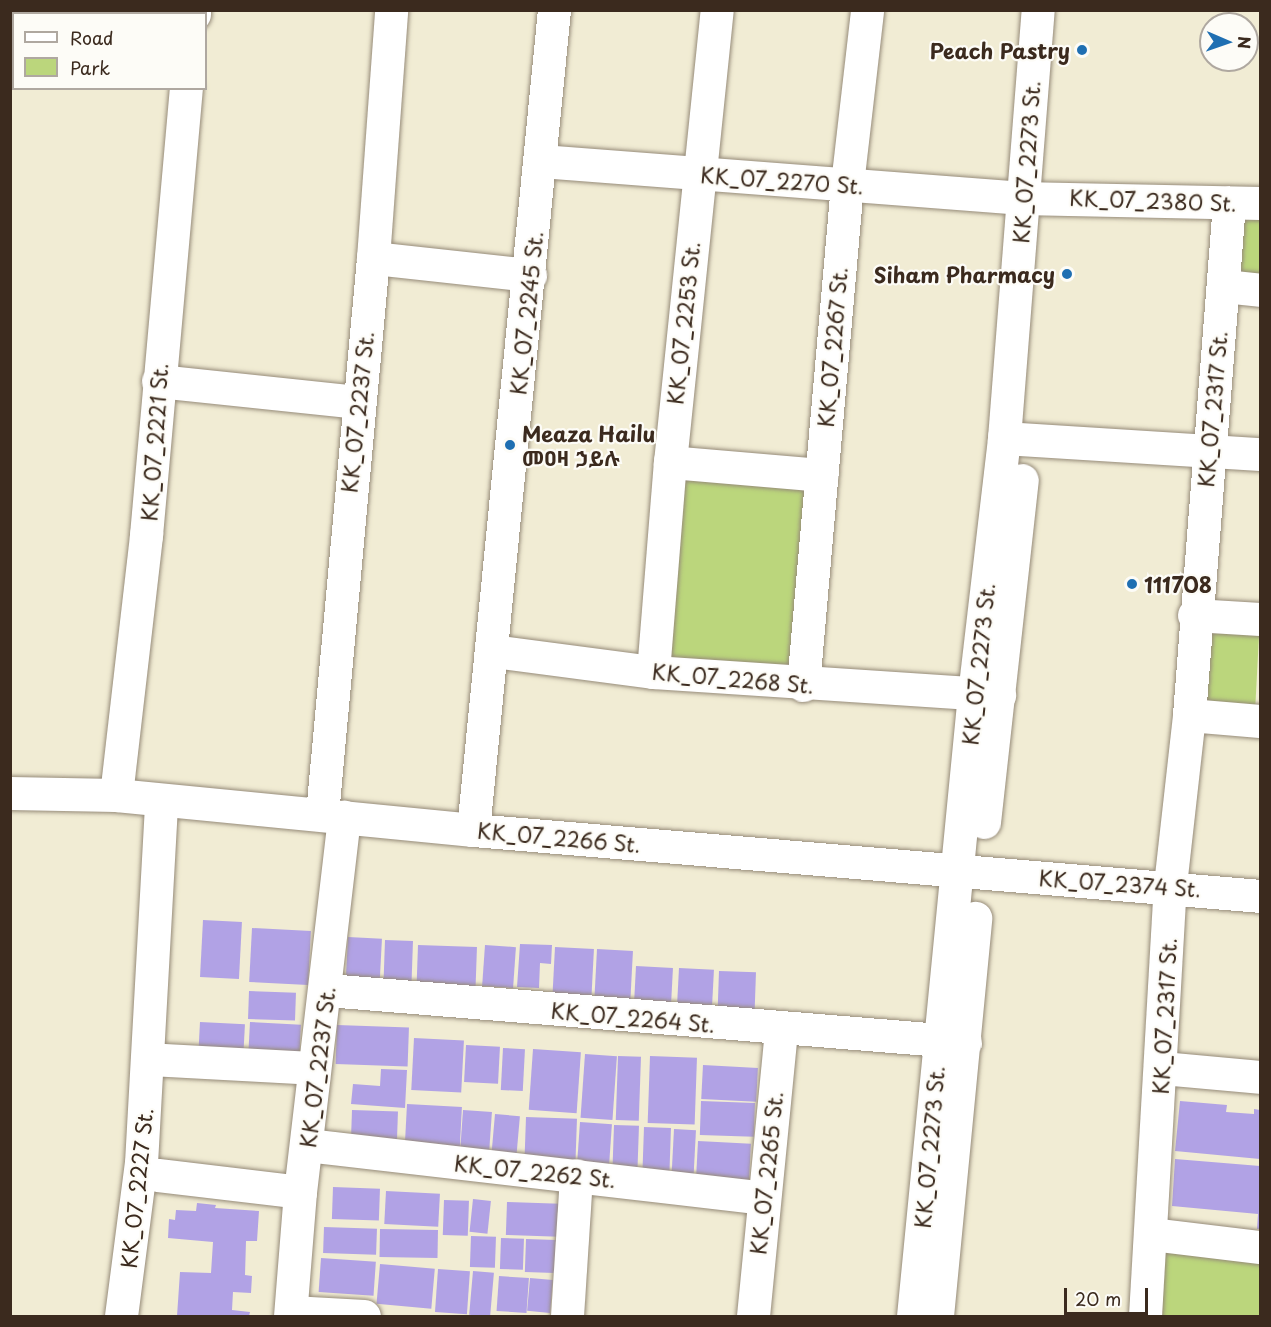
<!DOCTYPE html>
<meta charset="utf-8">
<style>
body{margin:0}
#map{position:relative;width:1271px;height:1327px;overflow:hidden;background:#f1ecd4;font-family:"Playpen Sans","Noto Sans Ethiopic",sans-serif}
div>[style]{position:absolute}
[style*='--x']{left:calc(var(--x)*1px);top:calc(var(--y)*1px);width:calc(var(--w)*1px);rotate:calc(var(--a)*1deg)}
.green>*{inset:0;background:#bbd67c;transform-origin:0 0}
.building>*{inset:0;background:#b1a2e5;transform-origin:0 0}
.roads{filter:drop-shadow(0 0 2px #968b79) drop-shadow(0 0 2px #968b79)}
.minor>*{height:33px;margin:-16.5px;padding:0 16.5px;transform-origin:16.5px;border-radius:16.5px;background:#fff}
.major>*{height:33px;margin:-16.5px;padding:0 16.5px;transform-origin:16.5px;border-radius:16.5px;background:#fff}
.dots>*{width:16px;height:16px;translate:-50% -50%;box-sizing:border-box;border:3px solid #fdfcf7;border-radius:50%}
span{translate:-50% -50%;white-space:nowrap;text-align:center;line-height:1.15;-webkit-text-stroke:4.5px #fdfcf7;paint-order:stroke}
.poi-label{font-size:21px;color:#3b2a1e;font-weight:700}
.right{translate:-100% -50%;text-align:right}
.left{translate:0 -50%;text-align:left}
.street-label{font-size:21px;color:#3b2a1e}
.frame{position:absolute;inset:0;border:12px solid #3b2a1e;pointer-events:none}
.legend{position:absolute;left:12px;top:12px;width:195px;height:78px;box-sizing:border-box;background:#fdfcf7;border:2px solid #afa8a0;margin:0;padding:8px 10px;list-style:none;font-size:18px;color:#3b2a1e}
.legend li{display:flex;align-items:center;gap:12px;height:30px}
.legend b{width:30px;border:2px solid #afa8a0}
.north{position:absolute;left:1199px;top:12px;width:60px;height:60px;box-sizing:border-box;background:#fdfcf7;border:2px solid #afa8a0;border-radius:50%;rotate:92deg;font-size:16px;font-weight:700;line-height:24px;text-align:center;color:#3b2a1e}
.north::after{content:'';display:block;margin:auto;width:21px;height:27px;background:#1f6fb2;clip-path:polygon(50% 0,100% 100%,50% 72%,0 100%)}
.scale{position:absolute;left:1064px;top:1288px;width:84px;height:27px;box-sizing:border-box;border:3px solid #3b2a1e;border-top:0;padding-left:8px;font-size:18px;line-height:21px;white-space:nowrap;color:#3b2a1e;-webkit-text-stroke:4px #fdfcf7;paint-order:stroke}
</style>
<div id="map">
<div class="green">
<i style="clip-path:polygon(1229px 203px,1260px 203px,1260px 290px,1224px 286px)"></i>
<i style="left:670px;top:462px;width:152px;height:211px;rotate:5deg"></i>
<i style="left:1194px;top:615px;width:66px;height:100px;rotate:3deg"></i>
<i style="clip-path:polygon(1152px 1234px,1260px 1247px,1260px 1316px,1145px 1316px)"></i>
</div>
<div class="building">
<i style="left:203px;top:920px;width:39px;height:57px;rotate:3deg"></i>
<i style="left:252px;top:928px;width:59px;height:54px;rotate:3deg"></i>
<i style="left:348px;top:937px;width:34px;height:44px;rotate:3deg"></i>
<i style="left:385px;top:940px;width:28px;height:46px;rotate:2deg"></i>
<i style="clip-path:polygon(520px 944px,552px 945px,551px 964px,540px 963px,539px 988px,517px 987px)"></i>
<i style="left:418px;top:945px;width:59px;height:42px;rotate:2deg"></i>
<i style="left:485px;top:945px;width:31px;height:41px;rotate:4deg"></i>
<i style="left:555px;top:947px;width:39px;height:51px;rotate:3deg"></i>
<i style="left:597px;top:949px;width:36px;height:51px;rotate:3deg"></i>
<i style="left:636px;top:966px;width:37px;height:40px;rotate:3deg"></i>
<i style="left:679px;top:968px;width:35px;height:39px;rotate:3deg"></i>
<i style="left:719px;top:971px;width:37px;height:43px;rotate:2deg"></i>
<i style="left:249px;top:991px;width:47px;height:28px;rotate:2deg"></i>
<i style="left:200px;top:1022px;width:45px;height:34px;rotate:3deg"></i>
<i style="left:250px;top:1022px;width:51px;height:31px;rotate:3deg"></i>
<i style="left:337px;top:1025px;width:72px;height:39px;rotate:2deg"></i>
<i style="left:414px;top:1038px;width:50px;height:52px;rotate:3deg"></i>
<i style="left:466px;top:1045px;width:34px;height:37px;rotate:3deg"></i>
<i style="left:503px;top:1048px;width:22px;height:42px;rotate:3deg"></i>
<i style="left:533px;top:1049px;width:48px;height:61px;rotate:4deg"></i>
<i style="left:585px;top:1054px;width:32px;height:64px;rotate:4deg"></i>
<i style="left:618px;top:1056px;width:23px;height:64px;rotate:2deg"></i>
<i style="left:650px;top:1056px;width:47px;height:67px;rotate:2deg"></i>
<i style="left:703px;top:1065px;width:55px;height:34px;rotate:3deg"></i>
<i style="clip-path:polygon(381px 1069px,407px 1070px,405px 1108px,351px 1104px,353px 1084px,380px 1086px)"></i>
<i style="left:701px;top:1101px;width:54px;height:34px;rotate:2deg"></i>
<i style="clip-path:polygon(1180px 1101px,1227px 1105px,1226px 1112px,1254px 1114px,1254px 1109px,1260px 1110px,1260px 1159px,1175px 1151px)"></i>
<i style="left:407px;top:1104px;width:55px;height:43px;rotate:3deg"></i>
<i style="left:352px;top:1110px;width:46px;height:34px;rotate:2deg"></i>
<i style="left:463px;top:1110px;width:29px;height:44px;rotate:4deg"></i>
<i style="left:495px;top:1114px;width:25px;height:42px;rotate:5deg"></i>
<i style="left:526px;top:1117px;width:51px;height:44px;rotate:2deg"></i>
<i style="left:580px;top:1122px;width:32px;height:46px;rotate:4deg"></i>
<i style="left:614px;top:1125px;width:25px;height:45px;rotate:2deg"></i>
<i style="left:644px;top:1127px;width:27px;height:47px;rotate:2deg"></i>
<i style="left:674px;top:1129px;width:22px;height:46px;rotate:3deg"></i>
<i style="left:698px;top:1141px;width:53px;height:37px;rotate:3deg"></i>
<i style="clip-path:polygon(1175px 1159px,1260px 1166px,1260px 1229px,1257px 1229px,1258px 1214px,1172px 1206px)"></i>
<i style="left:333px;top:1187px;width:47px;height:32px;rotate:2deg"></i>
<i style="left:386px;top:1191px;width:54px;height:33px;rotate:3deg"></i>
<i style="left:473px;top:1199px;width:18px;height:33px;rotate:6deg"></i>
<i style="left:444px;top:1200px;width:25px;height:35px;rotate:2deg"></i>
<i style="left:507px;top:1202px;width:53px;height:33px;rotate:2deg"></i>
<i style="clip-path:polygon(197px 1203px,216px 1205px,215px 1208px,259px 1211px,257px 1241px,246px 1241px,245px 1275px,252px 1276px,251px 1293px,233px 1292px,232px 1310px,250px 1312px,249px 1316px,177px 1316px,180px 1272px,211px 1273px,213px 1242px,168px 1238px,169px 1219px,175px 1220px,176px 1210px,196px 1211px)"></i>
<i style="left:324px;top:1227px;width:53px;height:26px;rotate:2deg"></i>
<i style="left:380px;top:1229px;width:58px;height:28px;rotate:1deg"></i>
<i style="left:471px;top:1236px;width:25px;height:31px;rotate:2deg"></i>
<i style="left:501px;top:1238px;width:23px;height:31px;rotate:2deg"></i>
<i style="left:526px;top:1239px;width:30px;height:33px;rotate:2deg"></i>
<i style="left:321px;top:1258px;width:55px;height:34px;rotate:4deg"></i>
<i style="left:380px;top:1264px;width:55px;height:40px;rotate:5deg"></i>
<i style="left:438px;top:1269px;width:32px;height:43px;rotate:4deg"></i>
<i style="left:473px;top:1271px;width:21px;height:44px;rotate:5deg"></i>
<i style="left:499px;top:1276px;width:30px;height:35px;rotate:4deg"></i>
<i style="left:530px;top:1278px;width:23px;height:33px;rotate:5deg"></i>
</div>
<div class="roads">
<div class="minor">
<i style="--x:25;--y:14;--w:4;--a:-76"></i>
<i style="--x:194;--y:14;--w:4;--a:-90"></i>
<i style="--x:10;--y:58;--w:10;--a:-66"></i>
<i style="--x:541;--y:161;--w:483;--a:4.4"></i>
<i style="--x:1023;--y:198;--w:237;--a:1.2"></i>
<i style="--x:373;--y:258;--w:158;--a:6.2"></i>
<i style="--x:1224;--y:286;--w:36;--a:6"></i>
<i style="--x:158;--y:381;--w:200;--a:6"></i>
<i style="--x:1004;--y:438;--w:256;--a:3.6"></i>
<i style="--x:670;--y:462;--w:152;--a:4.9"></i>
<i style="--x:1194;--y:615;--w:66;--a:3.5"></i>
<i style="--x:493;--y:651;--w:161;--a:7.5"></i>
<i style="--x:653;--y:672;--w:347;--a:3.8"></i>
<i style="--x:653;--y:672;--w:211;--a:-85.4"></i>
<i style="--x:670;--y:462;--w:454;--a:-84.1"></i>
<i style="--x:803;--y:685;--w:503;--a:-84.98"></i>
<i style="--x:847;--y:184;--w:175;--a:-83.4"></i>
<i style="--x:1189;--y:715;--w:71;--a:4.8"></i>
<i style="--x:10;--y:793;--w:106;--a:1.1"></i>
<i style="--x:116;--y:795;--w:359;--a:5.6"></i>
<i style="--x:473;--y:830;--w:790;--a:4.79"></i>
<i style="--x:116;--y:795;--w:262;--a:-83.4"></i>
<i style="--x:146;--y:535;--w:449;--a:-84.9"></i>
<i style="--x:322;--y:814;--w:558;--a:-84.76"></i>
<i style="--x:373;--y:258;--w:249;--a:-85.8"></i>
<i style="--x:473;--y:830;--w:824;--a:-84.36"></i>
<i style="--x:327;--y:990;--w:640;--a:4.66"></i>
<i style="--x:148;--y:1059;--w:166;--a:3.1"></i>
<i style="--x:1162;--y:1068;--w:98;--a:5.2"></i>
<i style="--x:307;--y:1145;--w:459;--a:6.6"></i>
<i style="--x:158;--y:1175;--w:143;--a:6.8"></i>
<i style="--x:1152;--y:1234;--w:109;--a:6.9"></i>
<i style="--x:291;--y:1312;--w:73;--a:3.1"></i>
<i style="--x:121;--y:1316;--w:154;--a:-82.6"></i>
<i style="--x:141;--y:1163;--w:362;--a:-86.8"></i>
<i style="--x:290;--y:1316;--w:124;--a:-85.4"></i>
<i style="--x:300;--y:1192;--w:378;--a:-83.3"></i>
<i style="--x:567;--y:1316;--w:141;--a:-86.3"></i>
<i style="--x:753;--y:1316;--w:287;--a:-84.4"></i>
<i style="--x:1145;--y:1316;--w:432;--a:-86.7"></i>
<i style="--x:1170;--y:885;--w:171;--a:-83.6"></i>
<i style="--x:1189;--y:715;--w:514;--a:-85.53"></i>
</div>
<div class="major">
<i style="--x:984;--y:822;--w:344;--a:-83.7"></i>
<i style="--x:913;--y:1316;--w:625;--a:-84.4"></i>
<i style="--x:974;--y:694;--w:258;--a:-83.3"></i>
<i style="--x:1004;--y:438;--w:429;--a:-85.5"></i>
<i style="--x:937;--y:1316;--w:400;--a:-84.5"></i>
</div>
</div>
<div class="dots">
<i style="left:1082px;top:50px;background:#1f6fb2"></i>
<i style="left:1067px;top:274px;background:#1f6fb2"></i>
<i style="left:510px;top:445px;background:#1f6fb2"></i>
<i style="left:1132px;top:584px;background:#1f6fb2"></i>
</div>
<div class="poi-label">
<span class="right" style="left:1070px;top:50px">Peach Pastry</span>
<span class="right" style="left:1055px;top:274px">Siham Pharmacy</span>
<span class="left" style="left:522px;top:445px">Meaza Hailu<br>መዐዛ ኃይሉ</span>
<span class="left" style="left:1144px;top:584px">111708</span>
</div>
<div class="street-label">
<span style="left:1026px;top:162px;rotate:-86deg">KK_07_2273 St.</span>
<span style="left:782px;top:180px;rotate:4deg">KK_07_2270 St.</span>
<span style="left:1153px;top:200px;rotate:2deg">KK_07_2380 St.</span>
<span style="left:526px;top:313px;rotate:-84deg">KK_07_2245 St.</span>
<span style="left:683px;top:323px;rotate:-84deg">KK_07_2253 St.</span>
<span style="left:832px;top:347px;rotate:-85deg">KK_07_2267 St.</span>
<span style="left:1212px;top:409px;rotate:-85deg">KK_07_2317 St.</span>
<span style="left:357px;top:412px;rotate:-84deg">KK_07_2237 St.</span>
<span style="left:154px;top:442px;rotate:-86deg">KK_07_2221 St.</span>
<span style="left:978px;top:664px;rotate:-84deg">KK_07_2273 St.</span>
<span style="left:733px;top:678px;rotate:5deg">KK_07_2268 St.</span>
<span style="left:559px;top:837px;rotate:5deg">KK_07_2266 St.</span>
<span style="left:1120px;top:883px;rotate:4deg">KK_07_2374 St.</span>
<span style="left:1164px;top:1016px;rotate:-87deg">KK_07_2317 St.</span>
<span style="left:633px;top:1017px;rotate:5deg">KK_07_2264 St.</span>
<span style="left:317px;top:1067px;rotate:-83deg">KK_07_2237 St.</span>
<span style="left:929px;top:1147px;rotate:-85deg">KK_07_2273 St.</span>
<span style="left:535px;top:1171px;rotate:6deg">KK_07_2262 St.</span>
<span style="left:766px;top:1173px;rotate:-84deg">KK_07_2265 St.</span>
<span style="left:136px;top:1188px;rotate:-84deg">KK_07_2227 St.</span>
</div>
<div class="frame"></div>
<ul class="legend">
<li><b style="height:8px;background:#fff"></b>Road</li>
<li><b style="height:16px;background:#bbd67c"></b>Park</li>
</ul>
<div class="north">N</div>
<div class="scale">20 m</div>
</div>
